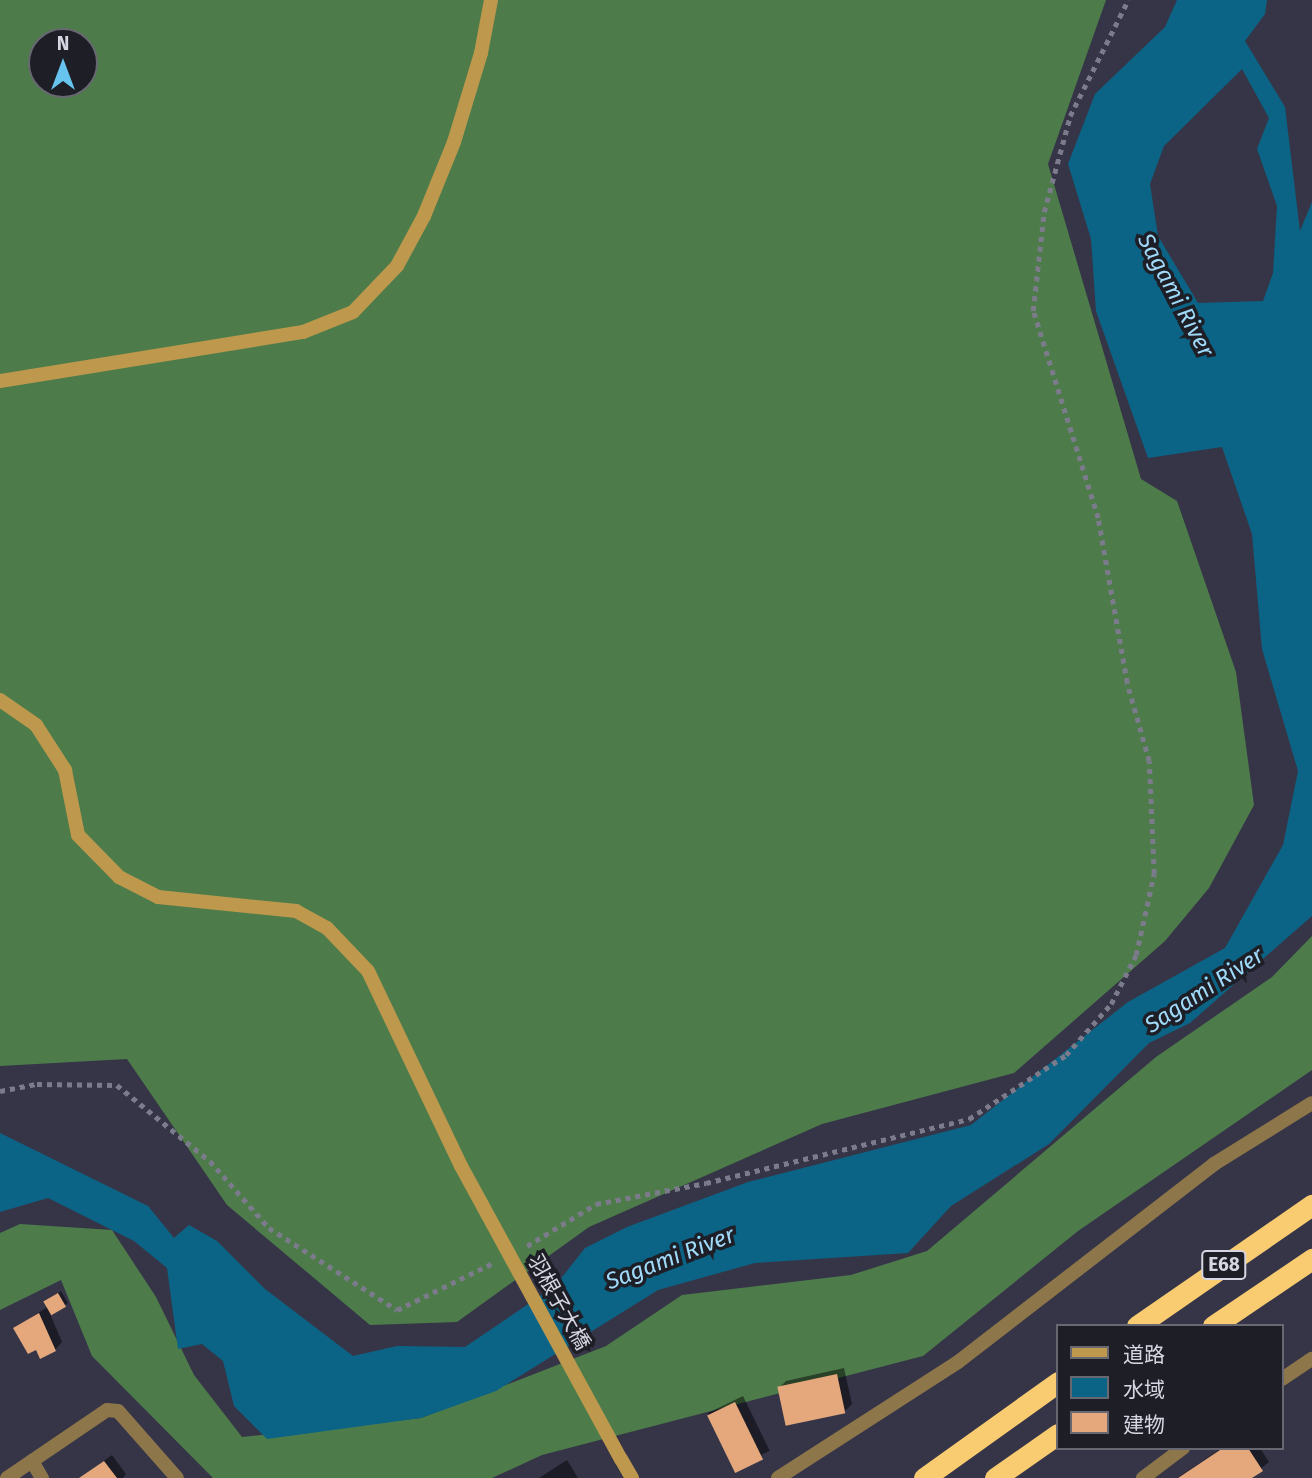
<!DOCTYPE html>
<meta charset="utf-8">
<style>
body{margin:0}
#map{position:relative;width:1312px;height:1478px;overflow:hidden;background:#363548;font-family:"Fira Sans","Noto Sans JP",sans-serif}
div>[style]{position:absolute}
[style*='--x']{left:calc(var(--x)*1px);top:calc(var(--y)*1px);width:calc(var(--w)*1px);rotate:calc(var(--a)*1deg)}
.forest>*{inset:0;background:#4d7c4a}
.water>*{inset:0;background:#0b6485}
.shadow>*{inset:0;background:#0007;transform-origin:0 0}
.building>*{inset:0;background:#e4a87c;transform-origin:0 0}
.path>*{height:4.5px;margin-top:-2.25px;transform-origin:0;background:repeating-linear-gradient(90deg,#7b7b8b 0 5px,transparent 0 10px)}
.street>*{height:14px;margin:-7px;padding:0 7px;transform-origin:7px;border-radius:7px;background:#8d7649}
.secondary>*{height:14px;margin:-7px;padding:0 7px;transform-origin:7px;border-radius:7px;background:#bd984d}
.highway>*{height:21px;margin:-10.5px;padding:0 10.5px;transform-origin:10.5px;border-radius:10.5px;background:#facc71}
.secondary-bridge>*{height:14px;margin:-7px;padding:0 7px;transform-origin:7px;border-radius:7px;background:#bd984d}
span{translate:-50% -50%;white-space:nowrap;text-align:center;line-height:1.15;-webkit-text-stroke:7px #1e1e27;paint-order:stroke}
.shield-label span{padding:2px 5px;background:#1e1e27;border:2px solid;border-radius:5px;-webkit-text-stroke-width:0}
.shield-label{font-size:19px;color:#d6d6e2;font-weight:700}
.street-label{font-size:21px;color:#d6d6e2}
.water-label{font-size:23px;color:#a0daf9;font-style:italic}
.legend{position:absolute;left:1056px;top:1324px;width:228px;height:126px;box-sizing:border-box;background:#1e1e27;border:2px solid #686872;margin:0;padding:9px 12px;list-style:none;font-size:21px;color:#d6d6e2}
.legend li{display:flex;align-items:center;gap:14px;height:35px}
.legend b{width:35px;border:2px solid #686872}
.north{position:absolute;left:28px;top:28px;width:70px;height:70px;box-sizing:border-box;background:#1e1e27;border:2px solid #686872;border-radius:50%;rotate:0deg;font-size:19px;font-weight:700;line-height:28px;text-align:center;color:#d6d6e2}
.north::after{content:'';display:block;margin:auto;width:24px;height:32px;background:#66c4ef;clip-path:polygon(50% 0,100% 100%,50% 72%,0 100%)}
</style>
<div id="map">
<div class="forest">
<i style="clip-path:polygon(evenodd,0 0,1106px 0,1048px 164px,1141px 479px,1177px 501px,1236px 672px,1254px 805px,1209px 888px,1165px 941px,1014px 1073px,822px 1124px,589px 1227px,457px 1322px,370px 1325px,227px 1205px,127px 1059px,0 1066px,0 0,42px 42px,84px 42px,84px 84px,42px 84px,42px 42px)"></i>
<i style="clip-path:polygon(1312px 936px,1312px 1070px,1078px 1231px,923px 1356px,542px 1455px,492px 1478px,213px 1478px,92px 1356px,61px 1280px,0 1310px,0 1233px,20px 1224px,112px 1230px,156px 1297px,194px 1375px,242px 1437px,421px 1418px,606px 1346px,682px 1295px,851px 1275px,927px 1251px,1156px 1057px,1272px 977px)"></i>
</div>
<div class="water">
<i style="clip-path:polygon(evenodd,1177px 0,1267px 0,1265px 14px,1245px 41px,1285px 107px,1300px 231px,1312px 202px,1312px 916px,1190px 1023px,1149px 1043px,1049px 1144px,951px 1206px,908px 1253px,755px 1263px,658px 1290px,496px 1391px,421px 1418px,267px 1439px,234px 1406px,223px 1361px,202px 1344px,178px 1349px,167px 1268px,134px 1241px,48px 1198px,0 1212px,0 1133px,148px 1206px,174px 1238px,189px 1225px,217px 1241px,265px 1289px,353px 1356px,397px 1346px,465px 1347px,555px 1286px,585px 1248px,627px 1227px,748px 1182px,971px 1125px,1128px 1002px,1225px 948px,1283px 845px,1298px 771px,1262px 649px,1252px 534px,1222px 447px,1148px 458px,1096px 311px,1091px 239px,1068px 164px,1095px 94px,1165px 27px,1177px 0,1242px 69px,1269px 118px,1257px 149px,1277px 206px,1273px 273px,1263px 301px,1198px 303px,1158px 236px,1150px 184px,1164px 146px,1242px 69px)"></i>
</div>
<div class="shadow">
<i style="clip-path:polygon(61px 1291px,68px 1303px,50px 1314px,62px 1342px,55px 1350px,37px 1347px,15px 1328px,49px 1306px,45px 1301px)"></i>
<i style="clip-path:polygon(844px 1368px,852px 1404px,845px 1411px,779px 1388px,786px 1381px)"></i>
<i style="left:743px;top:1396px;width:61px;height:39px;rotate:64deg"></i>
<i style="clip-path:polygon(1222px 1448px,1260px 1448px,1269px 1462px,1249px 1478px,1177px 1478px)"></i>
<i style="clip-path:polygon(112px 1455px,126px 1474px,123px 1478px,80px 1478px)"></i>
<i style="clip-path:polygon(567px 1460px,578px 1478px,539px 1478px)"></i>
</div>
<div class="building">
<i style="left:58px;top:1293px;width:16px;height:17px;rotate:60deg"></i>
<i style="clip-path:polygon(39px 1313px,56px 1351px,40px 1359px,36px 1350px,28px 1354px,13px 1328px)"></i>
<i style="left:837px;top:1374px;width:40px;height:61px;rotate:78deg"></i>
<i style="left:735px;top:1402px;width:64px;height:31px;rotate:64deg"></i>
<i style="clip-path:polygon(1223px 1448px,1248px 1448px,1263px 1471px,1252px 1478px,1178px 1478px)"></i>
<i style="clip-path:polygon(104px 1461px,117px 1478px,79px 1478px)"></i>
</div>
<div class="path">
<i style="--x:0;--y:1091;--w:38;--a:-11"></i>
<i style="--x:37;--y:1084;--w:80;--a:0.7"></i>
<i style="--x:117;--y:1085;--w:120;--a:39.3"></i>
<i style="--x:210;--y:1161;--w:89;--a:48.6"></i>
<i style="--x:269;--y:1228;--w:152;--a:32.6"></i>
<i style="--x:397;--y:1310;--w:105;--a:-26.1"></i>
<i style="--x:527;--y:1246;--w:81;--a:-31.3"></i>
<i style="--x:596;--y:1204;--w:112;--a:-10.8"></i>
<i style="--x:706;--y:1183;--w:271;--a:-13.7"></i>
<i style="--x:969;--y:1119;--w:116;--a:-33.4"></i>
<i style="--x:1066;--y:1055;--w:68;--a:-48.6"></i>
<i style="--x:1111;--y:1004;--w:55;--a:-63"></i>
<i style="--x:1136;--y:955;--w:83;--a:-77.5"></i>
<i style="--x:1154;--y:874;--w:113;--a:-92.5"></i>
<i style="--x:1149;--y:761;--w:81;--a:-105.8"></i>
<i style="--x:1127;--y:683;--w:168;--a:-100"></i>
<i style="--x:1098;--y:518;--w:217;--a:-107.4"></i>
<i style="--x:1033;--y:311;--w:100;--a:-83.7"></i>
<i style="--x:1044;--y:212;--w:99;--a:-74.8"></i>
<i style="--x:1070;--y:116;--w:130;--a:-63.4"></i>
</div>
<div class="street">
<i style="--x:1282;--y:1379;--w:36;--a:-34"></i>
<i style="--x:32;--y:1461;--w:20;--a:60"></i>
<i style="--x:7;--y:1478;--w:121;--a:-34.2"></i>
<i style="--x:107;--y:1410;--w:11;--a:5"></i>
<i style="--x:118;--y:1411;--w:89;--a:48.6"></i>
<i style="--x:778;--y:1478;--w:214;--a:-32.8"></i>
<i style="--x:958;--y:1362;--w:324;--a:-37.7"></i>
<i style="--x:1214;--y:1164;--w:115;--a:-31.9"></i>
<i style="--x:1143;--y:1478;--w:50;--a:-36.9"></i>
</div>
<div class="secondary">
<i style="--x:0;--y:381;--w:307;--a:-9.2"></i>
<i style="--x:303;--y:332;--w:54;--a:-21.8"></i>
<i style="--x:353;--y:312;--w:64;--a:-46.3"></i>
<i style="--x:397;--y:266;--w:57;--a:-61.6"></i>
<i style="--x:424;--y:216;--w:80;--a:-67.9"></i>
<i style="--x:454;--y:142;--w:93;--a:-73.1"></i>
<i style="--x:481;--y:53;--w:54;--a:-79.3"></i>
<i style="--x:0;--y:700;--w:44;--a:34.8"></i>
<i style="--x:36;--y:725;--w:54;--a:57.2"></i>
<i style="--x:65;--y:770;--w:66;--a:78.7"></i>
<i style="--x:78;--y:835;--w:59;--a:45.7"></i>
<i style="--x:119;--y:877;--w:44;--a:27.1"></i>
<i style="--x:158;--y:897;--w:139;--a:5.8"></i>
<i style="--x:296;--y:911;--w:35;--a:29"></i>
<i style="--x:327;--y:928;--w:59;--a:46.4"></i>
<i style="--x:368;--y:971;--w:216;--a:64.5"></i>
<i style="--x:621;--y:1459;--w:22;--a:60"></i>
</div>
<div class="highway">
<i style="--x:1137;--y:1326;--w:213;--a:-34.7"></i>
<i style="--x:1213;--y:1326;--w:120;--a:-34.1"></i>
<i style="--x:924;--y:1478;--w:165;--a:-35.6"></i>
<i style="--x:995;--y:1478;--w:77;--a:-34.9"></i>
</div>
<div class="secondary-bridge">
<i style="--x:461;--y:1166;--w:334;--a:61.4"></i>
</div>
<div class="shield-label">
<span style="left:1224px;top:1265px">E68</span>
</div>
<div class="street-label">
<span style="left:559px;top:1302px;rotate:61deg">羽根子大橋</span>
</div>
<div class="water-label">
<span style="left:1176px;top:295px;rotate:62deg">Sagami River</span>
<span style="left:1204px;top:990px;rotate:-33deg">Sagami River</span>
<span style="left:670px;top:1258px;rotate:-21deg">Sagami River</span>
</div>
<ul class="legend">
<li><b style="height:9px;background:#bd984d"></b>道路</li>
<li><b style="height:19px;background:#0b6485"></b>水域</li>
<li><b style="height:19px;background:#e4a87c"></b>建物</li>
</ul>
<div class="north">N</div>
</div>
